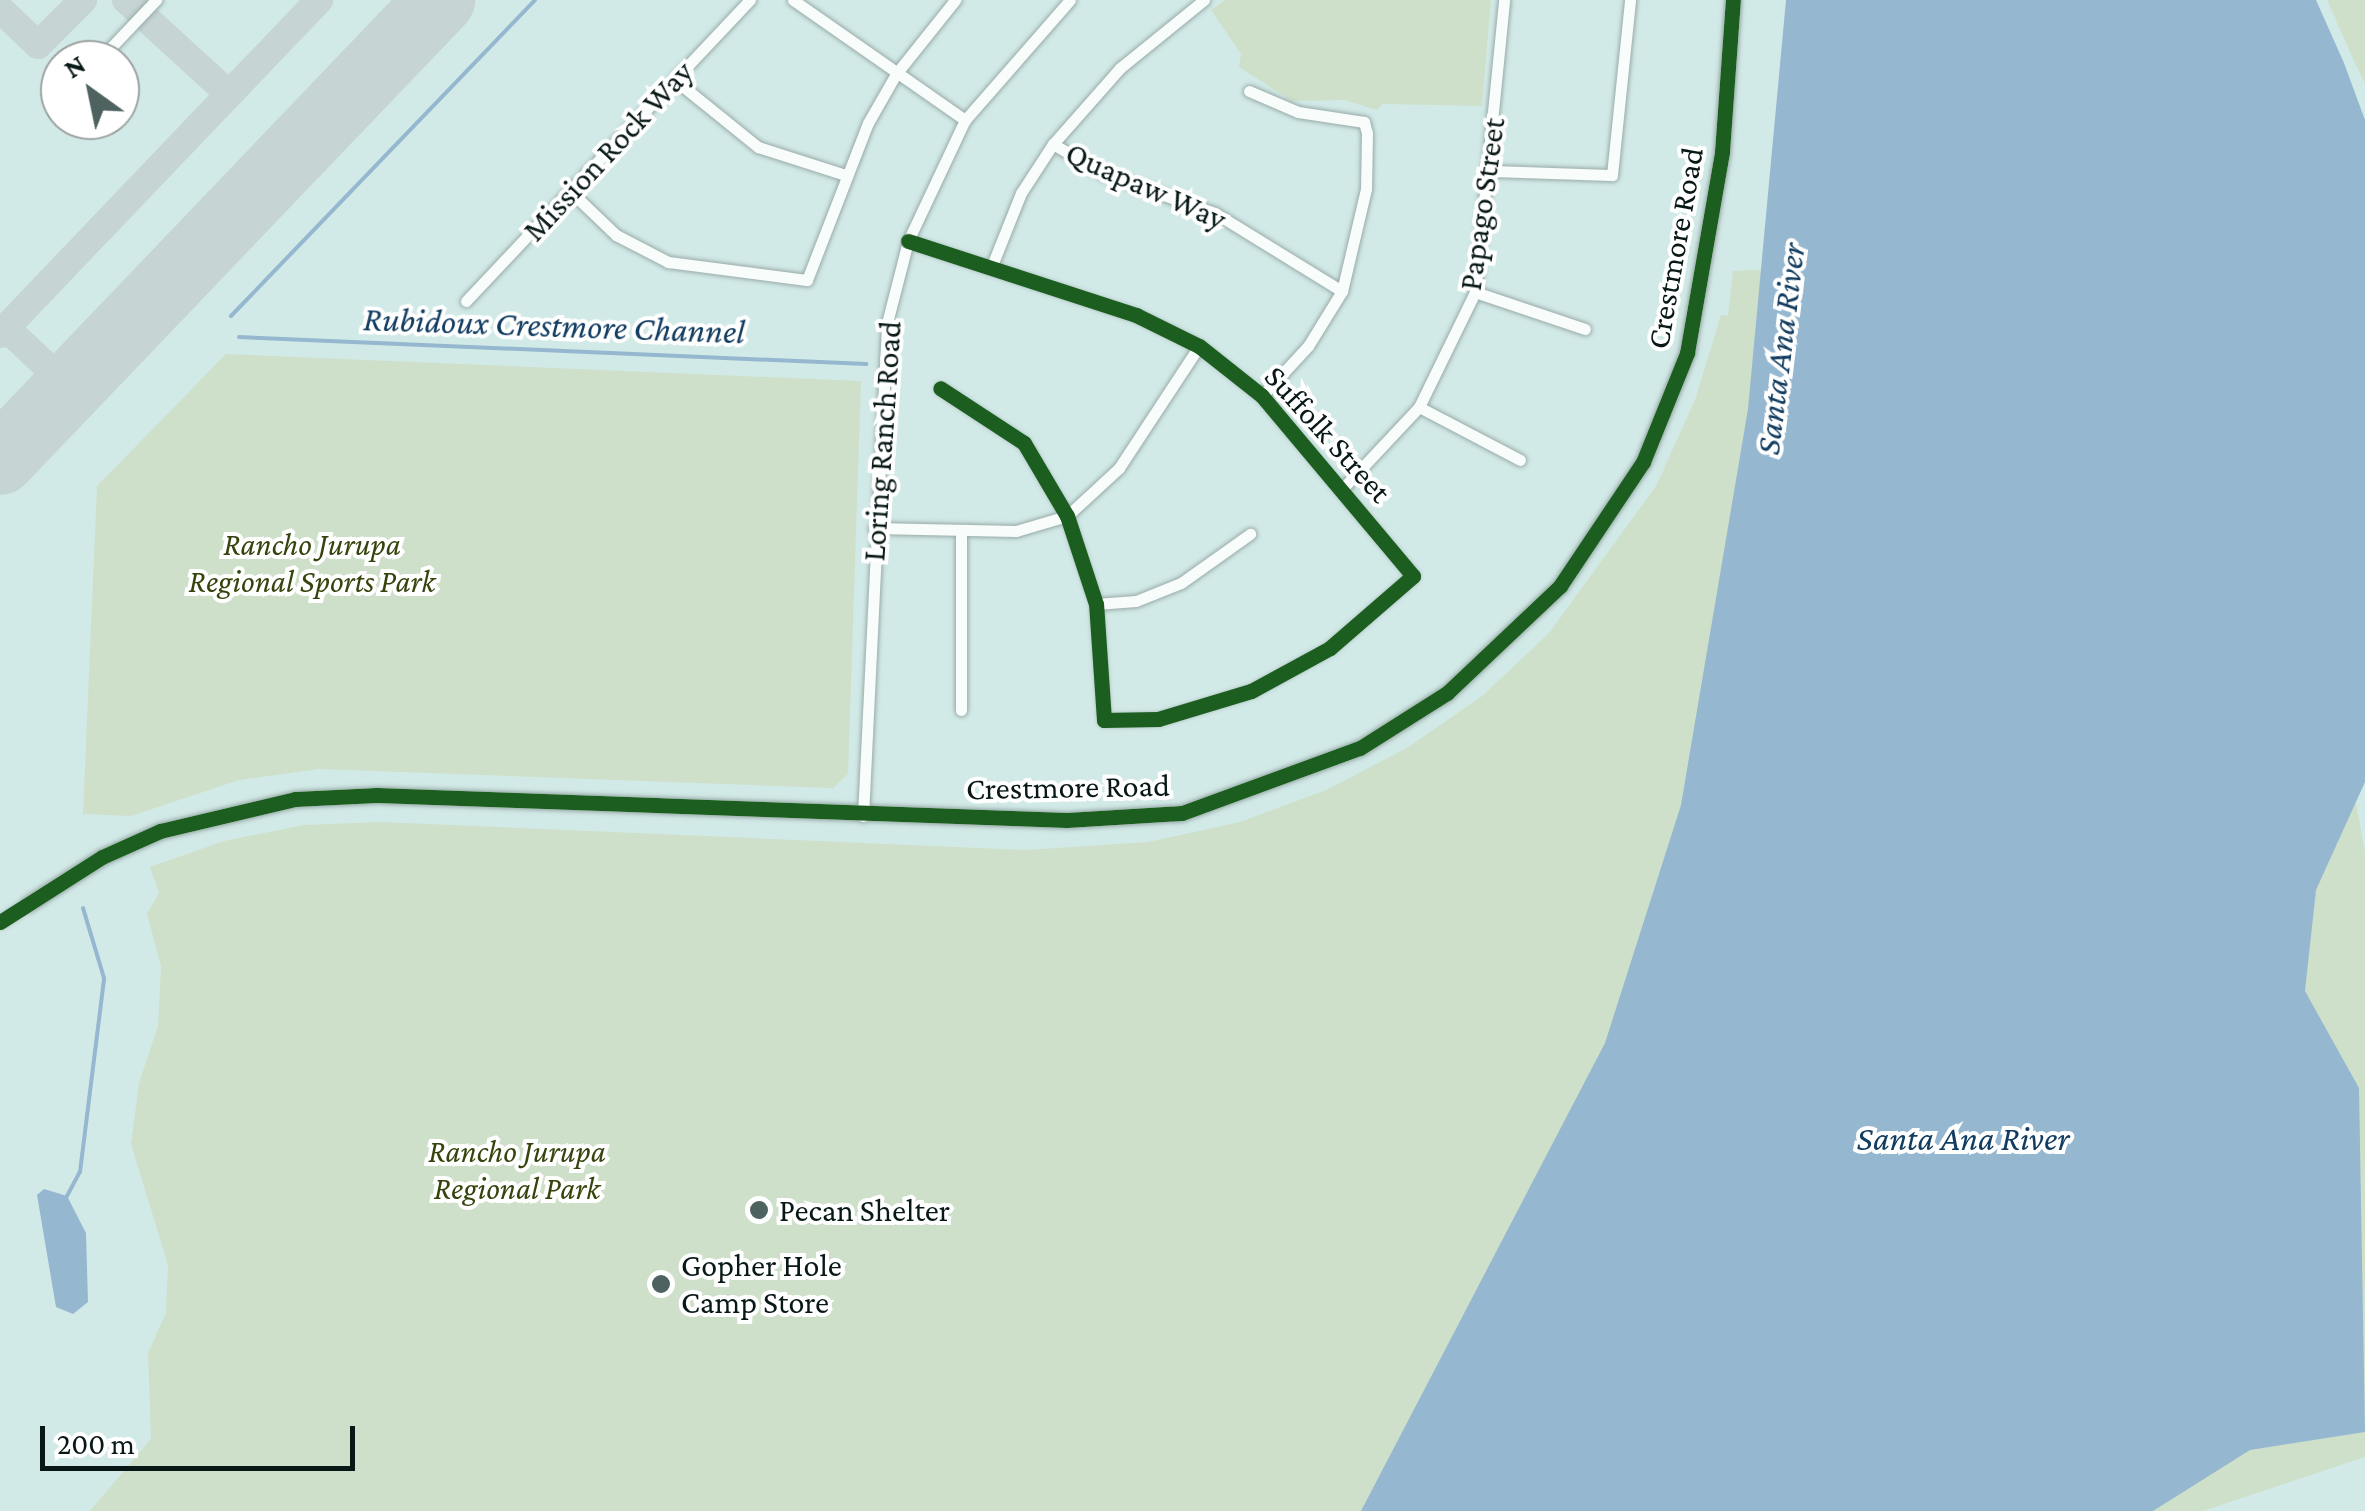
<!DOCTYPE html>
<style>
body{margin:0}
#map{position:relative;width:2365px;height:1511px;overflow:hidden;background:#d2eae7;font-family:"Crimson Pro",serif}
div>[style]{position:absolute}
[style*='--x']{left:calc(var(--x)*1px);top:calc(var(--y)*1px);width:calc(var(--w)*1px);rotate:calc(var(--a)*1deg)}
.green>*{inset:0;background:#cee0ca}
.water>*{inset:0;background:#95b7d0}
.stream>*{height:4px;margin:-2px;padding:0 2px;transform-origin:2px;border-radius:2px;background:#95b7d0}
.taxiway>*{height:28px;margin:-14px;padding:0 14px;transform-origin:14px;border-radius:14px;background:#c6d5d4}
.runway>*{height:70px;margin:-35px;padding:0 35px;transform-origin:35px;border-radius:35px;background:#c6d5d4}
.roads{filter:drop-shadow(0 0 2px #99aba9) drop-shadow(0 0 2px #99aba9)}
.street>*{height:11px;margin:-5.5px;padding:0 5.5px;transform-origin:5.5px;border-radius:5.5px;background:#f8fcfb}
.secondary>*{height:15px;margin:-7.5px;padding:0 7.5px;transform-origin:7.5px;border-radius:7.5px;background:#f8fcfb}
.cycleway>*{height:15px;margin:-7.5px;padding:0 7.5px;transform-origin:7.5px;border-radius:7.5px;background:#1b5e20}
.dots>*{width:28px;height:28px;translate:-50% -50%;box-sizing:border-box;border:5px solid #fff;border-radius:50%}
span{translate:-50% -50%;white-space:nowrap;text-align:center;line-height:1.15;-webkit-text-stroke:8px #fff;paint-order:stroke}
.street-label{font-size:32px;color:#071816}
.park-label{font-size:32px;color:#35430c;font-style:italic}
.poi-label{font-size:32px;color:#071816}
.left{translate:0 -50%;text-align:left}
.water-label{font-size:35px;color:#123d61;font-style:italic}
.north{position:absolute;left:40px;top:40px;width:100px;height:100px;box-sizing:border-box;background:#fff;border:2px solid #9ca3a2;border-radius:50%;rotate:327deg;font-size:28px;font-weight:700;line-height:40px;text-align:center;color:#071816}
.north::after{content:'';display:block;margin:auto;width:35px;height:45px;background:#4e625f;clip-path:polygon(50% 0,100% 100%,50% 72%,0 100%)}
.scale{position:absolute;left:40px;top:1426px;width:315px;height:45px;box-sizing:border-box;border:5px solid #071816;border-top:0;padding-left:12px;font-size:30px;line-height:35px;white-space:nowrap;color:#071816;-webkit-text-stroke:8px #fff;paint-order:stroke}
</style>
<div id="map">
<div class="green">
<i style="clip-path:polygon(1225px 0,1491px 0,1482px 106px,1383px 104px,1377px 110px,1345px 100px,1292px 101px,1239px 67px,1241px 54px,1211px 10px)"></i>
<i style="clip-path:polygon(2327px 0,2365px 0,2365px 83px,2354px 61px)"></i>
<i style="clip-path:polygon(2257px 246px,2365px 853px,2365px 1457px,2203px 1511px,90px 1511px,151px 1439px,148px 1353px,166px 1313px,168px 1265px,131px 1144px,139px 1083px,158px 1026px,161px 966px,147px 914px,159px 893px,150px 867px,224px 841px,304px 825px,382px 822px,1026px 850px,1148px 842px,1240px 822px,1326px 790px,1407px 748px,1482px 696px,1549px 633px,1656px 486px,1695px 400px,1721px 315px,1728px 315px,1733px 271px)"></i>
<i style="clip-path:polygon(226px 354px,861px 381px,848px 774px,833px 788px,319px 769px,239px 780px,131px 816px,83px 814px,97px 486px)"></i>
</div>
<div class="water">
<i style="clip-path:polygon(1786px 0,2316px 0,2344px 63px,2365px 120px,2365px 782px,2316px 890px,2305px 991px,2359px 1088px,2365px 1432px,2250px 1450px,2153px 1511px,1361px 1511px,1605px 1043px,1681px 805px,1748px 409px)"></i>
<i style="clip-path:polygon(44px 1189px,67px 1196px,86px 1233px,88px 1302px,73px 1314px,56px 1307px,37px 1195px)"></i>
</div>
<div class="stream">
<i style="--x:231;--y:316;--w:438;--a:-46.1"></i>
<i style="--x:239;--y:337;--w:628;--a:2.47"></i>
<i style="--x:67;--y:1196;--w:27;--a:-62"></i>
<i style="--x:80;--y:1172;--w:195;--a:-82.9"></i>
<i style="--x:104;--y:978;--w:73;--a:-106.7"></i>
</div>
<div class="taxiway">
<i style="--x:126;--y:0;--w:139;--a:42.4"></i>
<i style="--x:0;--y:9;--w:52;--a:43.5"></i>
<i style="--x:38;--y:45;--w:64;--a:-45"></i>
<i style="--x:5;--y:327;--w:88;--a:43.2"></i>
<i style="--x:0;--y:334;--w:462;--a:-46.3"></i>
</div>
<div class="runway">
<i style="--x:0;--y:460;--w:637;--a:-46.27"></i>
</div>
<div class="roads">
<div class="street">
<i style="--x:793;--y:0;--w:210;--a:34.9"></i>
<i style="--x:99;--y:60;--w:83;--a:-46.5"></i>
<i style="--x:675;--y:80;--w:107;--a:38.9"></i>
<i style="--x:758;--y:147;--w:91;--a:17.8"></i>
<i style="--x:1249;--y:91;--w:53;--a:23.2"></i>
<i style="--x:1298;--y:112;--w:67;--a:8.6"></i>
<i style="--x:1364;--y:122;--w:11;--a:75"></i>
<i style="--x:1367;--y:133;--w:56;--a:91"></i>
<i style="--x:1366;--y:189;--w:105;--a:103.2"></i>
<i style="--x:1342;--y:291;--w:65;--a:121.7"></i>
<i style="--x:1308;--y:346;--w:68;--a:132.6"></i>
<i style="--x:1053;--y:144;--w:59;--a:30.5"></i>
<i style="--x:1104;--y:174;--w:118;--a:19.4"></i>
<i style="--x:1215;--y:213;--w:149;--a:31.6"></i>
<i style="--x:1491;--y:171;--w:121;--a:1.9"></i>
<i style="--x:1612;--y:175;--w:176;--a:-84.1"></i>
<i style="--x:570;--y:191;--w:64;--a:43.7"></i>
<i style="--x:616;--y:235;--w:59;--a:27.4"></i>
<i style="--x:668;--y:262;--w:140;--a:7.4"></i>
<i style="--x:807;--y:280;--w:168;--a:-68.8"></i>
<i style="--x:868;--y:123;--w:56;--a:-60.3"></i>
<i style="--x:896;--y:74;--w:95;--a:-51.4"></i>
<i style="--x:908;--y:241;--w:240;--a:18"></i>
<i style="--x:1136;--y:315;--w:70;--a:26.2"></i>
<i style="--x:1199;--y:346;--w:80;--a:38.4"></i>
<i style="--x:1262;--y:396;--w:235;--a:50"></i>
<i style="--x:1413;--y:576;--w:110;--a:139.1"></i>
<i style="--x:1330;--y:648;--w:90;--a:151.4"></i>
<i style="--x:1251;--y:691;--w:97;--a:163.2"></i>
<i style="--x:1158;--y:719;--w:54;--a:178.9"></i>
<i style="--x:1104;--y:720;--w:116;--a:-93.9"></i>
<i style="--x:1096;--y:604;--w:93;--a:-108.2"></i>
<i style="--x:1067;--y:516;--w:85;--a:-120.5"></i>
<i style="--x:1024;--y:443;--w:100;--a:-146.8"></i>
<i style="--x:991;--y:268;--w:81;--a:-68.2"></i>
<i style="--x:1021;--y:193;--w:59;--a:-56.9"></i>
<i style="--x:1053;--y:144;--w:101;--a:-48.6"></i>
<i style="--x:1120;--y:68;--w:108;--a:-39"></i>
<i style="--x:1475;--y:292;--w:116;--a:18.6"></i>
<i style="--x:466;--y:301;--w:414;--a:-46.7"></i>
<i style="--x:1419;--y:407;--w:114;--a:27.7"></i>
<i style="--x:1343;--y:488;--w:111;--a:-46.8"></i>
<i style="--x:1419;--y:407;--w:128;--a:-64"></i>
<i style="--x:1475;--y:292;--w:293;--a:-84.3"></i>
<i style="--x:874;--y:528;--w:142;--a:1.2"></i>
<i style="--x:1016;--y:531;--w:53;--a:-16.4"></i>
<i style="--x:1067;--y:516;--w:71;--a:-42.7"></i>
<i style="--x:1119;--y:468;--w:146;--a:-56.7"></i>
<i style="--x:961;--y:533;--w:177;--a:90"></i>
<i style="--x:1096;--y:604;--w:40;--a:-4.3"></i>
<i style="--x:1136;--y:601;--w:48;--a:-21.8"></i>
<i style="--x:1181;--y:583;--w:85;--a:-35.4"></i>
<i style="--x:863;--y:816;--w:494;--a:-87.2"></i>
<i style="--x:887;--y:323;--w:85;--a:-75.6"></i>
<i style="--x:908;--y:241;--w:134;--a:-64.8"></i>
<i style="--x:965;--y:120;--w:159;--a:-48.8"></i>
<i style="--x:0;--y:922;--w:33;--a:-33"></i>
</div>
<div class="secondary">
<i style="--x:28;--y:904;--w:88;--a:-32.4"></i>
<i style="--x:102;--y:857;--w:64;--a:-24.1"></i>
<i style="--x:160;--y:831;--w:139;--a:-13.3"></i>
<i style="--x:295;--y:799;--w:82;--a:-2.8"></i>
<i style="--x:377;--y:795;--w:690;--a:2.08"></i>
<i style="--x:1067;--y:820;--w:115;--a:-3.5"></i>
<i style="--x:1182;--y:813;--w:189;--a:-20.1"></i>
<i style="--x:1360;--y:748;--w:103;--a:-32.3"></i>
<i style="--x:1447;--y:693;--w:156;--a:-43.4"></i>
<i style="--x:1560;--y:586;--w:149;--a:-56.2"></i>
<i style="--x:1643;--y:462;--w:118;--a:-68"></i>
<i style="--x:1687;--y:353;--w:204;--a:-80.1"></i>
<i style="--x:1722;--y:152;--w:152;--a:-85.9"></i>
</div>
</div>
<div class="cycleway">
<i style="--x:908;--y:241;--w:240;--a:18"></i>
<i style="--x:1136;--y:315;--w:70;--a:26.2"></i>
<i style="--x:1199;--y:346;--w:80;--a:38.4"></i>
<i style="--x:1262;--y:396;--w:235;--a:50"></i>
<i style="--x:1413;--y:576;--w:110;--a:139.1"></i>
<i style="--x:1330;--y:648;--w:90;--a:151.4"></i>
<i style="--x:1251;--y:691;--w:97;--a:163.2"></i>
<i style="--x:1158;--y:719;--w:54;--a:178.9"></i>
<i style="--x:1104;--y:720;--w:116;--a:-93.9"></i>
<i style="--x:1096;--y:604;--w:93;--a:-108.2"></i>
<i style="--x:1067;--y:516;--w:85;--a:-120.5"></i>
<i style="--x:1024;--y:443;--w:100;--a:-146.8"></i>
<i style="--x:0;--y:922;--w:121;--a:-32.5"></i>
<i style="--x:102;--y:857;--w:64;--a:-24.1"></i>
<i style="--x:160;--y:831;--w:139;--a:-13.3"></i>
<i style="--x:295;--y:799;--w:82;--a:-2.8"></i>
<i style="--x:377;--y:795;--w:690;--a:2.08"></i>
<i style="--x:1067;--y:820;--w:115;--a:-3.5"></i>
<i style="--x:1182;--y:813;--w:189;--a:-20.1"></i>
<i style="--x:1360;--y:748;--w:103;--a:-32.3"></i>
<i style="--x:1447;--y:693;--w:156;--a:-43.4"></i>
<i style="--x:1560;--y:586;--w:149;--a:-56.2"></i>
<i style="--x:1643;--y:462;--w:118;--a:-68"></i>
<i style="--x:1687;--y:353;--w:204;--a:-80.1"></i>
<i style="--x:1722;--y:152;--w:152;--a:-85.9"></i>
</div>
<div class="dots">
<i style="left:759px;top:1210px;background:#4e625f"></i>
<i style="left:661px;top:1284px;background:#4e625f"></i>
</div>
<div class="street-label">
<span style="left:608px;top:151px;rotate:-47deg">Mission Rock Way</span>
<span style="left:1146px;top:186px;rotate:24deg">Quapaw Way</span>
<span style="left:1482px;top:204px;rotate:-82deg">Papago Street</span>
<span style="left:1675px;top:248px;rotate:-80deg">Crestmore Road</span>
<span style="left:1328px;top:434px;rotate:48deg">Suffolk Street</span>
<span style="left:882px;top:441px;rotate:-86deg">Loring Ranch Road</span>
<span style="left:1068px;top:787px;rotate:-1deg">Crestmore Road</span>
</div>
<div class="park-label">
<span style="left:312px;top:563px">Rancho Jurupa<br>Regional Sports Park</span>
<span style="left:517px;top:1170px">Rancho Jurupa<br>Regional Park</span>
</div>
<div class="poi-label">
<span class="left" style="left:779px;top:1210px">Pecan Shelter</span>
<span class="left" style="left:681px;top:1284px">Gopher Hole<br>Camp Store</span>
</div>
<div class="water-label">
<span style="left:554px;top:326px;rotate:2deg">Rubidoux Crestmore Channel</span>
<span style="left:1781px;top:349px;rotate:-83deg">Santa Ana River</span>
<span style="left:1963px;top:1139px">Santa Ana River</span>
</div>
<div class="north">N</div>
<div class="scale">200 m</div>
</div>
